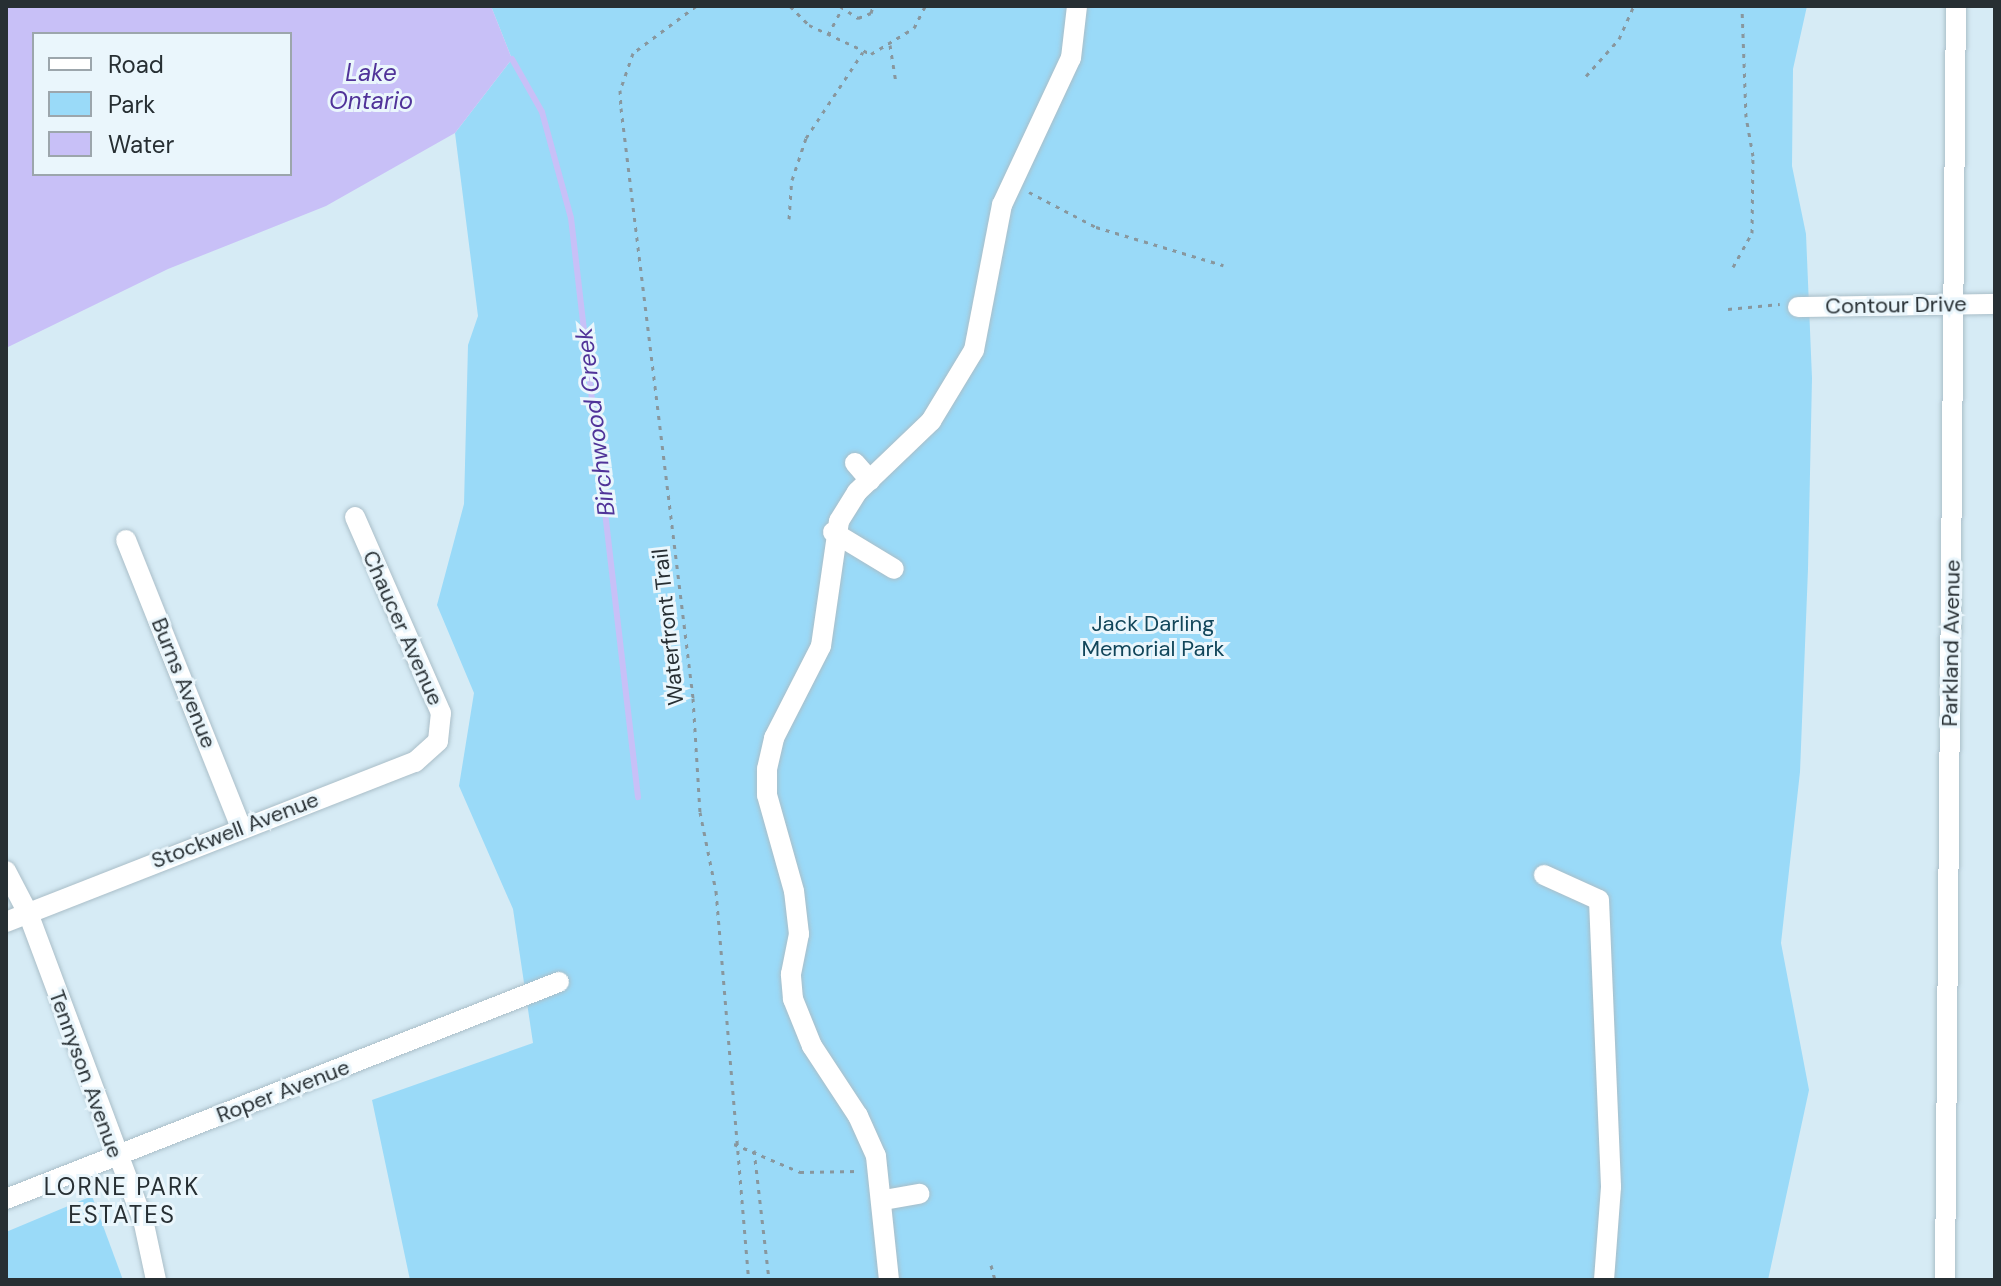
<!DOCTYPE html>
<style>
body{margin:0}
#map{position:relative;width:2001px;height:1286px;overflow:hidden;background:#d6ebf5;font-family:"DM Sans",sans-serif}
div>[style]{position:absolute}
[style*='--x']{left:calc(var(--x)*1px);top:calc(var(--y)*1px);width:calc(var(--w)*1px);rotate:calc(var(--a)*1deg)}
.green>*{inset:0;background:#9adaf8}
.water>*{inset:0;background:#c8c0f7}
.stream>*{height:6px;margin:-3px;padding:0 3px;transform-origin:3px;border-radius:3px;background:#c8c0f7}
.path>*{height:3px;margin-top:-1.5px;transform-origin:0;background:repeating-linear-gradient(90deg,#88979e 0 4px,transparent 0 10px)}
.roads{filter:drop-shadow(0 0 2px #aabec8) drop-shadow(0 0 2px #aabec8)}
.minor>*{height:20px;margin:-10px;padding:0 10px;transform-origin:10px;border-radius:10px;background:#fff}
span{translate:-50% -50%;white-space:nowrap;text-align:center;line-height:1.15;-webkit-text-stroke:6px #eaf6fc;paint-order:stroke}
.street-label{font-size:22px;color:#272f33}
.park-label{font-size:22px;color:#12465a}
.water-label{font-size:24px;color:#503399;font-style:italic}
.neighbourhood-label{font-size:24px;color:#272f33;letter-spacing:2px}
.frame{position:absolute;inset:0;border:8px solid #272f33;pointer-events:none}
.legend{position:absolute;left:32px;top:32px;width:260px;height:144px;box-sizing:border-box;background:#eaf6fc;border:2px solid #9ca6ac;margin:0;padding:10px 14px;list-style:none;font-size:24px;color:#272f33}
.legend li{display:flex;align-items:center;gap:16px;height:40px}
.legend b{width:40px;border:2px solid #9ca6ac}
</style>
<div id="map">
<div class="green">
<i style="clip-path:polygon(491px 6px,1807px 6px,1793px 69px,1792px 166px,1806px 234px,1812px 378px,1808px 569px,1800px 772px,1781px 943px,1809px 1090px,1768px 1280px,410px 1280px,372px 1100px,533px 1043px,513px 909px,459px 786px,474px 693px,437px 605px,464px 504px,468px 345px,478px 316px,455px 133px,512px 59px)"></i>
<i style="clip-path:polygon(92px 1196px,123px 1280px,6px 1280px,6px 1232px)"></i>
</div>
<div class="water">
<i style="clip-path:polygon(evenodd,6px 6px,491px 6px,512px 59px,455px 133px,326px 206px,168px 269px,6px 348px,6px 6px,34px 34px,290px 34px,290px 174px,34px 174px,34px 34px)"></i>
</div>
<div class="stream">
<i style="--x:512;--y:59;--w:61;--a:60.5"></i>
<i style="--x:542;--y:112;--w:110;--a:74.7"></i>
<i style="--x:571;--y:218;--w:583;--a:83.4"></i>
</div>
<div class="path">
<i style="--x:696;--y:6;--w:79;--a:143.3"></i>
<i style="--x:633;--y:53;--w:39;--a:109"></i>
<i style="--x:620;--y:90;--w:18;--a:87"></i>
<i style="--x:621;--y:108;--w:594;--a:83.04"></i>
<i style="--x:693;--y:698;--w:114;--a:86.5"></i>
<i style="--x:700;--y:812;--w:81;--a:78.6"></i>
<i style="--x:716;--y:891;--w:390;--a:85.2"></i>
<i style="--x:790;--y:6;--w:27;--a:45"></i>
<i style="--x:809;--y:25;--w:68;--a:25.1"></i>
<i style="--x:871;--y:54;--w:50;--a:-31.2"></i>
<i style="--x:914;--y:28;--w:25;--a:-63"></i>
<i style="--x:840;--y:6;--w:22;--a:34"></i>
<i style="--x:858;--y:18;--w:14;--a:-21"></i>
<i style="--x:871;--y:13;--w:7;--a:-74"></i>
<i style="--x:828;--y:35;--w:27;--a:-62"></i>
<i style="--x:890;--y:45;--w:36;--a:81"></i>
<i style="--x:1586;--y:76;--w:50;--a:-48.3"></i>
<i style="--x:1619;--y:39;--w:36;--a:-66"></i>
<i style="--x:1029;--y:192;--w:76;--a:27.6"></i>
<i style="--x:1096;--y:227;--w:133;--a:16.7"></i>
<i style="--x:789;--y:219;--w:39;--a:-86"></i>
<i style="--x:792;--y:180;--w:44;--a:-71.6"></i>
<i style="--x:806;--y:138;--w:103;--a:-56.5"></i>
<i style="--x:1733;--y:267;--w:39;--a:-61"></i>
<i style="--x:1752;--y:233;--w:77;--a:-89.3"></i>
<i style="--x:1753;--y:156;--w:40;--a:-100"></i>
<i style="--x:1746;--y:117;--w:111;--a:-92.1"></i>
<i style="--x:1728;--y:309;--w:52;--a:-5.5"></i>
<i style="--x:734;--y:1144;--w:72;--a:23"></i>
<i style="--x:800;--y:1172;--w:59;--a:-1"></i>
<i style="--x:754;--y:1150;--w:131;--a:83.4"></i>
<i style="--x:991;--y:1265;--w:16;--a:75"></i>
</div>
<div class="roads">
<div class="minor">
<i style="--x:1798;--y:307;--w:197;--a:-0.9"></i>
<i style="--x:855;--y:463;--w:23;--a:49"></i>
<i style="--x:833;--y:532;--w:71;--a:31.2"></i>
<i style="--x:126;--y:540;--w:309;--a:68.2"></i>
<i style="--x:6;--y:871;--w:47;--a:62.4"></i>
<i style="--x:28;--y:913;--w:332;--a:69.5"></i>
<i style="--x:144;--y:1224;--w:57;--a:77.9"></i>
<i style="--x:1544;--y:875;--w:60;--a:24.4"></i>
<i style="--x:1599;--y:900;--w:287;--a:87.6"></i>
<i style="--x:1611;--y:1187;--w:93;--a:94.3"></i>
<i style="--x:6;--y:922;--w:439;--a:-21.4"></i>
<i style="--x:415;--y:762;--w:31;--a:-42"></i>
<i style="--x:438;--y:741;--w:28;--a:-84"></i>
<i style="--x:441;--y:713;--w:214;--a:-113.7"></i>
<i style="--x:6;--y:1199;--w:594;--a:-21.43"></i>
<i style="--x:884;--y:1200;--w:36;--a:-10"></i>
<i style="--x:889;--y:1280;--w:125;--a:-96"></i>
<i style="--x:876;--y:1156;--w:44;--a:-114.2"></i>
<i style="--x:858;--y:1116;--w:84;--a:-123.3"></i>
<i style="--x:812;--y:1046;--w:51;--a:-112"></i>
<i style="--x:793;--y:999;--w:25;--a:-95"></i>
<i style="--x:791;--y:974;--w:41;--a:-78.7"></i>
<i style="--x:799;--y:934;--w:43;--a:-96.6"></i>
<i style="--x:794;--y:891;--w:100;--a:-105.7"></i>
<i style="--x:767;--y:795;--w:26;--a:-90"></i>
<i style="--x:767;--y:769;--w:32;--a:-77"></i>
<i style="--x:774;--y:738;--w:103;--a:-62.9"></i>
<i style="--x:821;--y:646;--w:126;--a:-81.8"></i>
<i style="--x:839;--y:521;--w:34;--a:-58"></i>
<i style="--x:857;--y:492;--w:103;--a:-43.8"></i>
<i style="--x:931;--y:421;--w:83;--a:-58.8"></i>
<i style="--x:974;--y:350;--w:148;--a:-79.1"></i>
<i style="--x:1002;--y:205;--w:162;--a:-64.9"></i>
<i style="--x:1071;--y:58;--w:52;--a:-83.4"></i>
<i style="--x:1945;--y:1280;--w:1274;--a:-89.51"></i>
</div>
</div>
<div class="street-label">
<span style="left:1896px;top:305px;rotate:-1deg">Contour Drive</span>
<span style="left:668px;top:627px;rotate:-96deg">Waterfront Trail</span>
<span style="left:403px;top:628px;rotate:66deg">Chaucer Avenue</span>
<span style="left:1951px;top:643px;rotate:-89deg">Parkland Avenue</span>
<span style="left:184px;top:683px;rotate:68deg">Burns Avenue</span>
<span style="left:235px;top:830px;rotate:-21deg">Stockwell Avenue</span>
<span style="left:86px;top:1074px;rotate:70deg">Tennyson Avenue</span>
<span style="left:283px;top:1091px;rotate:-21deg">Roper Avenue</span>
</div>
<div class="park-label">
<span style="left:1153px;top:636px">Jack Darling<br>Memorial Park</span>
</div>
<div class="water-label">
<span style="left:371px;top:87px">Lake<br>Ontario</span>
<span style="left:595px;top:422px;rotate:-97deg">Birchwood Creek</span>
</div>
<div class="neighbourhood-label">
<span style="left:122px;top:1201px">LORNE PARK<br>ESTATES</span>
</div>
<div class="frame"></div>
<ul class="legend">
<li><b style="height:10px;background:#fff"></b>Road</li>
<li><b style="height:22px;background:#9adaf8"></b>Park</li>
<li><b style="height:22px;background:#c8c0f7"></b>Water</li>
</ul>
</div>
